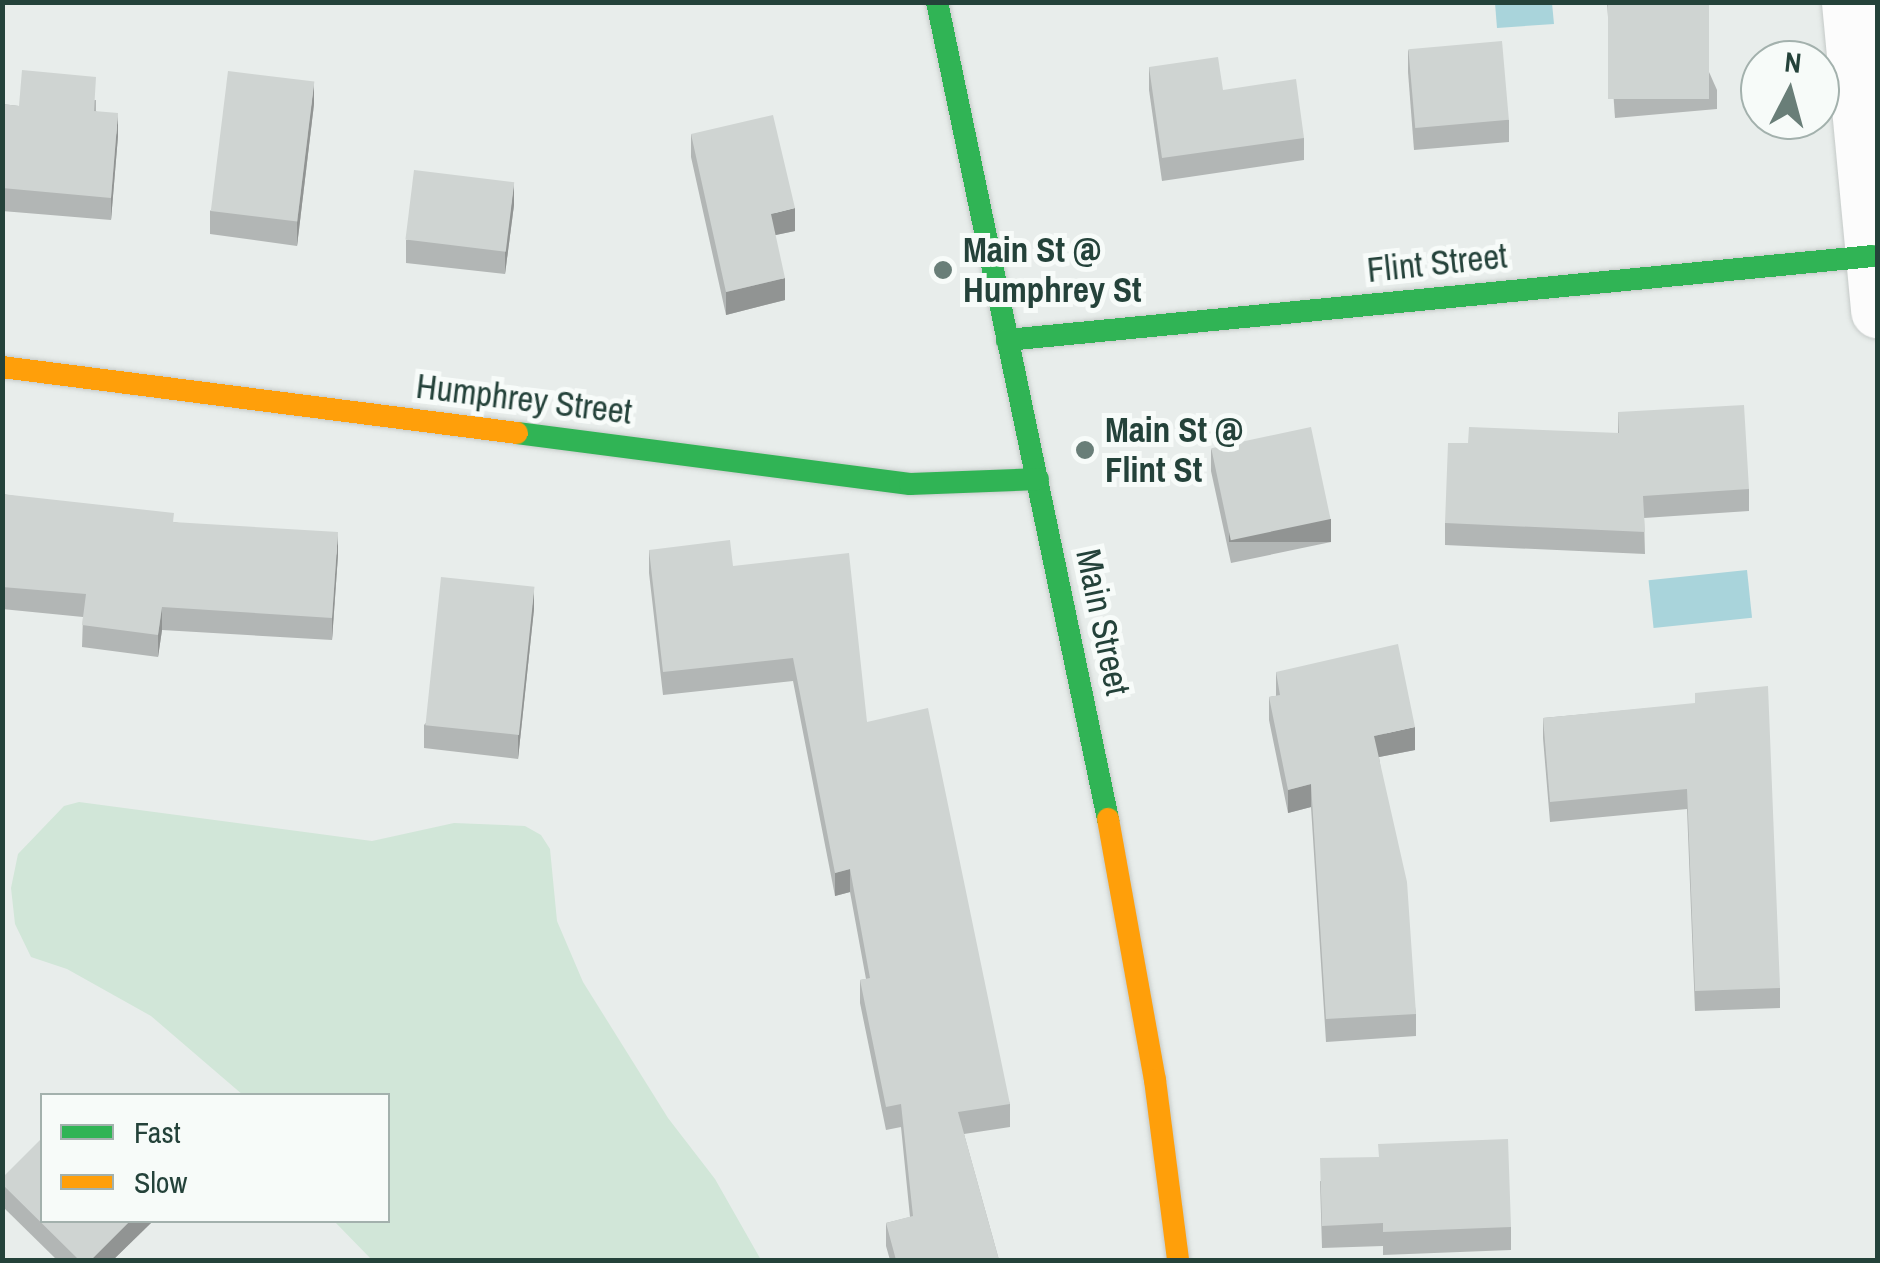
<!DOCTYPE html>
<style>
body{margin:0}
#map{position:relative;width:1880px;height:1263px;overflow:hidden;background:#e8edeb;font-family:"Archivo Narrow",sans-serif}
div>[style]{position:absolute}
[style*='--x']{left:calc(var(--x)*1px);top:calc(var(--y)*1px);width:calc(var(--w)*1px);rotate:calc(var(--a)*1deg)}
.green>*{inset:0;background:#d1e6d8}
.water>*{inset:0;background:#a9d4db;transform-origin:0 0}
.roads{filter:drop-shadow(0 0 2px #c5cac8) drop-shadow(0 0 2px #c5cac8)}
.street>*{height:55px;margin:-27.5px;padding:0 27.5px;transform-origin:27.5px;border-radius:27.5px;background:#fcfcfc}
.fast>*{height:22px;margin:-11px;padding:0 11px;transform-origin:11px;border-radius:11px;background:#30b455}
.slow>*{height:22px;margin:-11px;padding:0 11px;transform-origin:11px;border-radius:11px;background:#ff9f0a}
.wall>*{inset:0;background:#b2b6b5}
.shaded-wall>*{inset:0;background:#919493;transform-origin:0 0}
.building>*{inset:0;background:#cfd4d2;transform-origin:0 0}
.dots>*{width:28px;height:28px;translate:-50% -50%;box-sizing:border-box;border:5px solid #f7fbf9;border-radius:50%}
span{translate:-50% -50%;white-space:nowrap;text-align:center;line-height:1.15;-webkit-text-stroke:10px #f7fbf9;paint-order:stroke}
.poi-label{font-size:35px;color:#24423a;font-weight:700}
.left{translate:0 -50%;text-align:left}
.street-label{font-size:35px;color:#24423a}
.frame{position:absolute;inset:0;border:5px solid #24423a;pointer-events:none}
.legend{position:absolute;left:40px;top:1093px;width:350px;height:130px;box-sizing:border-box;background:#f7fbf9;border:2px solid #a3b1ad;margin:0;padding:12px 18px;list-style:none;font-size:30px;color:#24423a}
.legend li{display:flex;align-items:center;gap:20px;height:50px}
.legend b{width:50px;border:2px solid #a3b1ad}
.north{position:absolute;left:1740px;top:40px;width:100px;height:100px;box-sizing:border-box;background:#f7fbf9;border:2px solid #a3b1ad;border-radius:50%;rotate:6deg;font-size:28px;font-weight:700;line-height:40px;text-align:center;color:#24423a}
.north::after{content:'';display:block;margin:auto;width:35px;height:45px;background:#697e78;clip-path:polygon(50% 0,100% 100%,50% 72%,0 100%)}
</style>
<div id="map">
<div class="green">
<i style="clip-path:polygon(79px 802px,372px 841px,454px 823px,525px 826px,541px 835px,550px 849px,557px 921px,583px 982px,668px 1118px,715px 1179px,761px 1260px,372px 1260px,334px 1221px,388px 1220px,388px 1096px,243px 1095px,151px 1016px,67px 969px,31px 957px,15px 924px,11px 888px,18px 854px,64px 806px)"></i>
</div>
<div class="water">
<i style="clip-path:polygon(1495px 3px,1552px 3px,1554px 24px,1497px 28px)"></i>
<i style="left:1747px;top:570px;width:48px;height:99px;rotate:84deg"></i>
</div>
<div class="roads">
<div class="street">
<i style="--x:1849;--y:2;--w:310;--a:84.6"></i>
</div>
<div class="fast">
<i style="--x:937;--y:2;--w:835;--a:78.18"></i>
<i style="--x:1007;--y:340;--w:870;--a:-5.54"></i>
<i style="--x:517;--y:433;--w:396;--a:7.4"></i>
<i style="--x:910;--y:484;--w:128;--a:-2.2"></i>
</div>
<div class="slow">
<i style="--x:2;--y:367;--w:519;--a:7.3"></i>
<i style="--x:1108;--y:819;--w:265;--a:79.8"></i>
<i style="--x:1155;--y:1080;--w:181;--a:82.7"></i>
</div>
</div>
<div class="wall">
<i style="clip-path:polygon(1607px 2px,1678px 2px,1717px 90px,1717px 109px,1615px 118px)"></i>
<i style="clip-path:polygon(1408px 50px,1509px 120px,1509px 142px,1414px 150px,1408px 72px)"></i>
<i style="clip-path:polygon(1149px 67px,1223px 90px,1304px 138px,1304px 160px,1162px 181px,1149px 90px)"></i>
<i style="clip-path:polygon(96px 100px,96px 111px,118px 136px,111px 220px,2px 211px,2px 104px,19px 106px)"></i>
<i style="clip-path:polygon(314px 104px,297px 246px,210px 234px,210px 211px)"></i>
<i style="clip-path:polygon(691px 134px,795px 231px,775px 235px,785px 300px,726px 315px,691px 157px)"></i>
<i style="clip-path:polygon(514px 205px,505px 274px,406px 263px,406px 240px)"></i>
<i style="clip-path:polygon(1618px 412px,1749px 489px,1749px 511px,1644px 518px,1645px 554px,1445px 545px,1445px 523px,1468px 443px,1618px 433px)"></i>
<i style="clip-path:polygon(1211px 449px,1331px 542px,1231px 563px,1211px 471px)"></i>
<i style="clip-path:polygon(2px 494px,174px 522px,338px 555px,332px 640px,162px 630px,158px 657px,82px 647px,83px 617px,2px 609px)"></i>
<i style="clip-path:polygon(649px 550px,733px 566px,867px 722px,1010px 1104px,1010px 1127px,964px 1134px,999px 1260px,890px 1260px,886px 1246px,886px 1223px,910px 1217px,901px 1127px,886px 1130px,860px 1003px,860px 980px,866px 979px,850px 892px,835px 896px,793px 681px,663px 695px,649px 573px)"></i>
<i style="clip-path:polygon(534px 609px,518px 759px,424px 748px,424px 725px)"></i>
<i style="clip-path:polygon(1276px 672px,1415px 750px,1379px 757px,1416px 1014px,1416px 1036px,1326px 1042px,1311px 807px,1288px 813px,1269px 720px,1269px 697px,1276px 696px)"></i>
<i style="clip-path:polygon(1695px 704px,1780px 988px,1780px 1008px,1695px 1011px,1687px 809px,1550px 822px,1543px 738px,1543px 718px)"></i>
<i style="clip-path:polygon(2px 1178px,152px 1220px,152px 1222px,113px 1260px,57px 1260px,2px 1206px)"></i>
<i style="clip-path:polygon(1320px 1181px,1511px 1227px,1511px 1250px,1383px 1255px,1383px 1246px,1322px 1248px)"></i>
</div>
<div class="shaded-wall">
<i style="clip-path:polygon(314px 82px,314px 104px,297px 246px,297px 223px)"></i>
<i style="clip-path:polygon(118px 113px,118px 136px,111px 220px,111px 198px)"></i>
<i style="clip-path:polygon(514px 182px,514px 205px,505px 274px,505px 252px)"></i>
<i style="clip-path:polygon(795px 208px,795px 231px,771px 236px,771px 214px)"></i>
<i style="clip-path:polygon(785px 278px,785px 300px,726px 315px,726px 292px)"></i>
<i style="left:1331px;top:519px;width:23px;height:102px;rotate:90deg"></i>
<i style="clip-path:polygon(338px 532px,338px 555px,332px 640px,332px 618px)"></i>
<i style="clip-path:polygon(534px 587px,534px 609px,518px 759px,518px 736px)"></i>
<i style="clip-path:polygon(162px 607px,162px 630px,158px 657px,158px 635px)"></i>
<i style="clip-path:polygon(1415px 727px,1415px 750px,1374px 758px,1374px 736px)"></i>
<i style="clip-path:polygon(1311px 784px,1311px 807px,1288px 813px,1288px 790px)"></i>
<i style="clip-path:polygon(850px 869px,850px 892px,835px 896px,835px 873px)"></i>
<i style="clip-path:polygon(131px 1220px,152px 1220px,152px 1222px,113px 1260px,91px 1260px)"></i>
</div>
<div class="building">
<i style="left:1608px;top:2px;width:101px;height:97px"></i>
<i style="left:1502px;top:41px;width:79px;height:94px;rotate:85deg"></i>
<i style="clip-path:polygon(1218px 57px,1223px 90px,1296px 79px,1304px 138px,1162px 158px,1149px 67px)"></i>
<i style="clip-path:polygon(22px 70px,96px 77px,94px 111px,118px 113px,111px 198px,2px 188px,2px 104px,19px 106px)"></i>
<i style="left:228px;top:71px;width:87px;height:141px;rotate:7deg"></i>
<i style="clip-path:polygon(773px 115px,795px 208px,771px 214px,785px 278px,726px 292px,691px 134px)"></i>
<i style="left:414px;top:170px;width:101px;height:70px;rotate:7deg"></i>
<i style="clip-path:polygon(1744px 405px,1749px 489px,1643px 496px,1645px 532px,1445px 523px,1448px 443px,1468px 443px,1469px 427px,1619px 433px,1618px 412px)"></i>
<i style="left:1311px;top:427px;width:94px;height:102px;rotate:78deg"></i>
<i style="clip-path:polygon(2px 494px,174px 513px,173px 522px,338px 532px,332px 618px,162px 607px,158px 635px,82px 625px,86px 594px,2px 587px)"></i>
<i style="clip-path:polygon(730px 540px,733px 566px,849px 553px,867px 722px,928px 708px,1010px 1104px,958px 1112px,999px 1260px,896px 1260px,886px 1223px,913px 1216px,901px 1104px,886px 1107px,860px 980px,870px 978px,850px 869px,835px 873px,793px 658px,663px 672px,649px 550px)"></i>
<i style="left:441px;top:577px;width:94px;height:149px;rotate:6deg"></i>
<i style="clip-path:polygon(1398px 644px,1415px 727px,1374px 736px,1407px 882px,1416px 1014px,1326px 1019px,1311px 784px,1288px 790px,1269px 697px,1280px 695px,1276px 672px)"></i>
<i style="clip-path:polygon(1768px 686px,1780px 988px,1695px 991px,1687px 789px,1550px 802px,1543px 718px,1695px 703px,1695px 693px)"></i>
<i style="clip-path:polygon(42px 1138px,42px 1220px,131px 1220px,91px 1260px,79px 1260px,2px 1184px,2px 1178px)"></i>
<i style="clip-path:polygon(1508px 1139px,1511px 1227px,1383px 1232px,1383px 1223px,1322px 1226px,1320px 1158px,1379px 1157px,1378px 1144px)"></i>
</div>
<div class="dots">
<i style="left:943px;top:270px;background:#697e78"></i>
<i style="left:1085px;top:450px;background:#697e78"></i>
</div>
<div class="poi-label">
<span class="left" style="left:963px;top:270px">Main St @<br>Humphrey St</span>
<span class="left" style="left:1105px;top:450px">Main St @<br>Flint St</span>
</div>
<div class="street-label">
<span style="left:1437px;top:263px;rotate:-6deg">Flint Street</span>
<span style="left:524px;top:399px;rotate:7deg">Humphrey Street</span>
<span style="left:1103px;top:622px;rotate:78deg">Main Street</span>
</div>
<div class="frame"></div>
<ul class="legend">
<li><b style="height:12px;background:#30b455"></b>Fast</li>
<li><b style="height:12px;background:#ff9f0a"></b>Slow</li>
</ul>
<div class="north">N</div>
</div>
